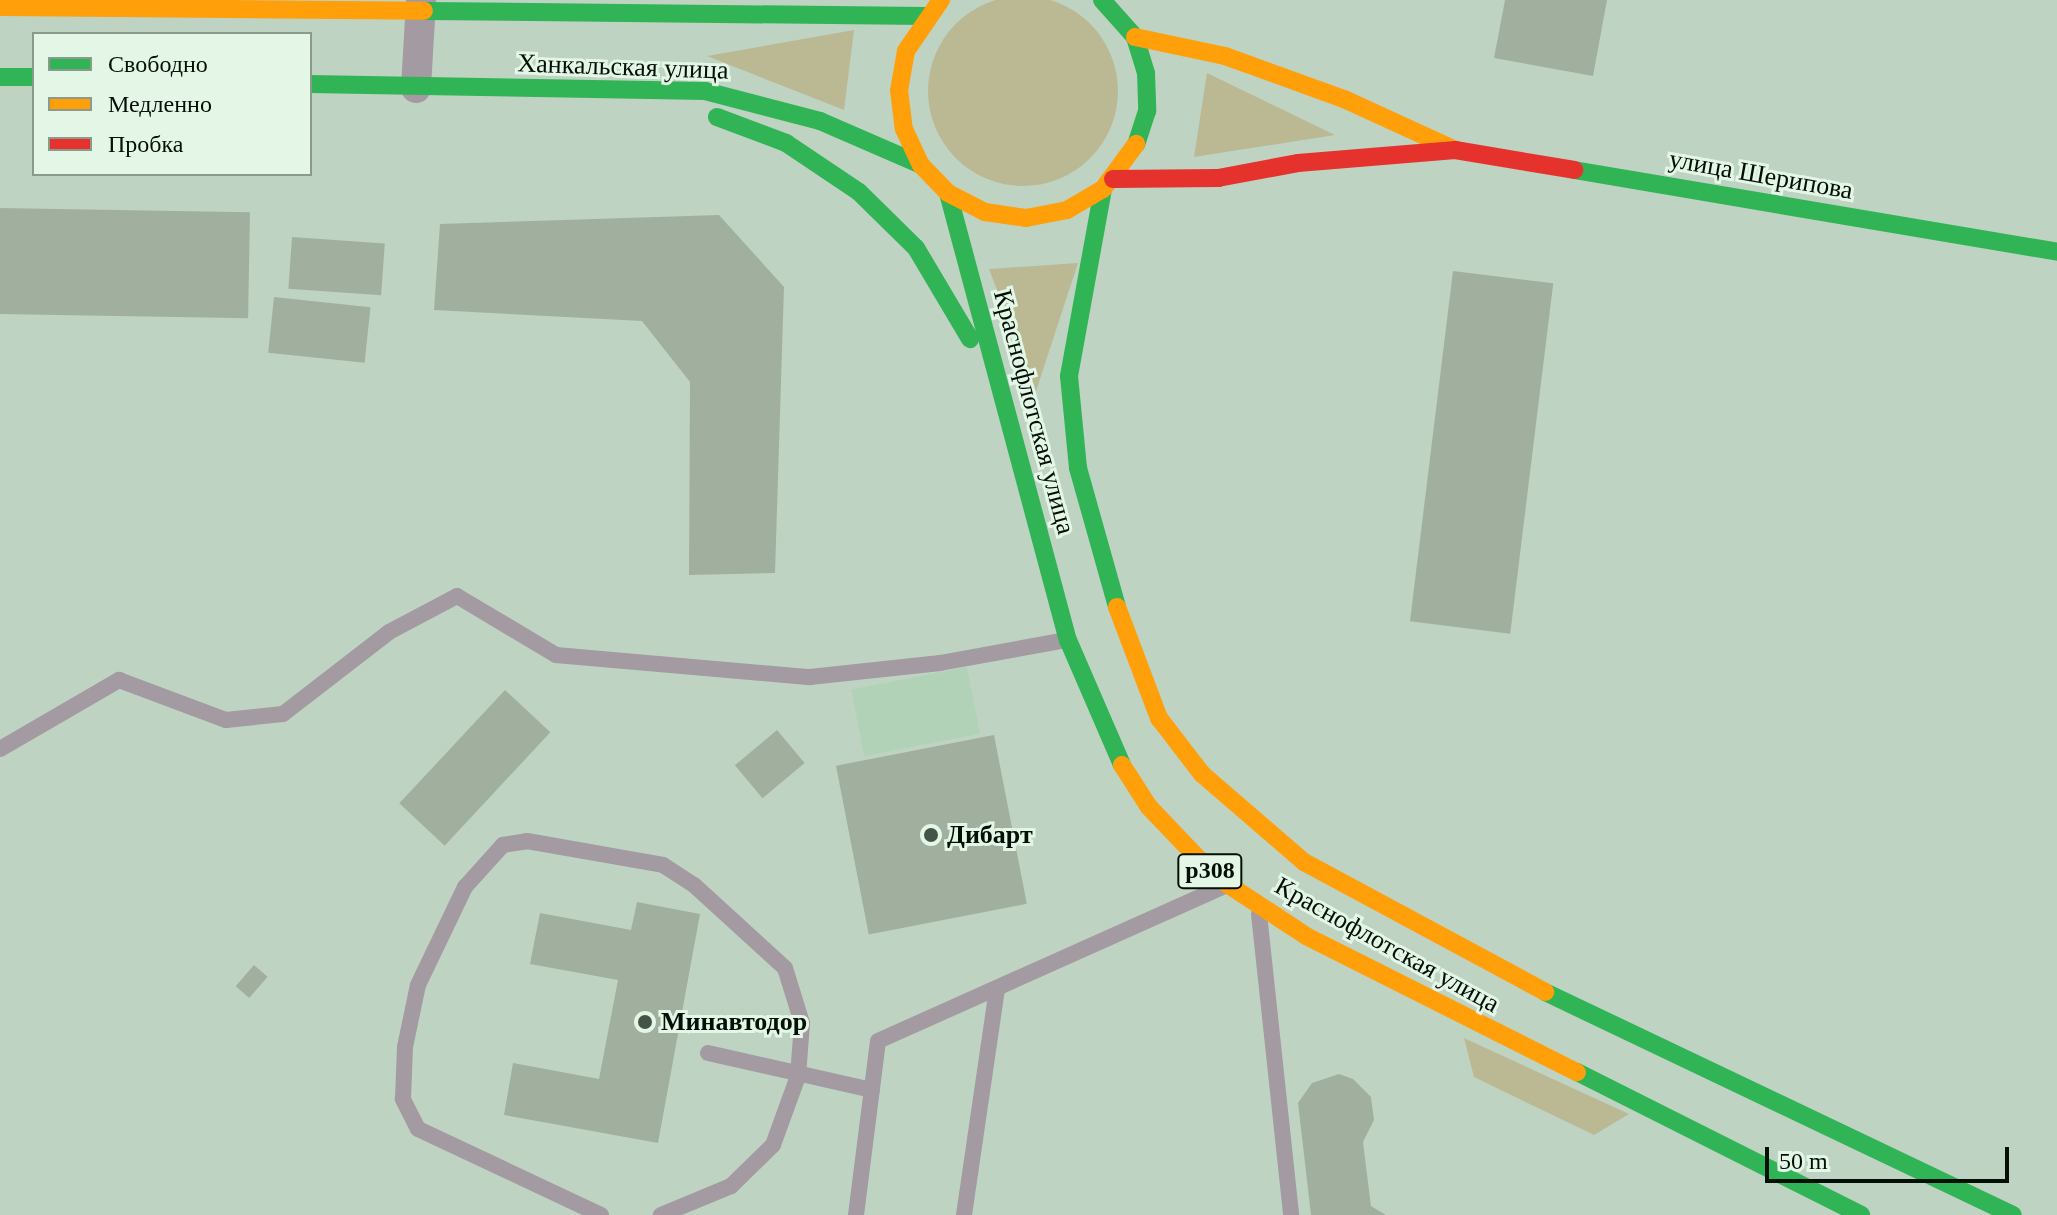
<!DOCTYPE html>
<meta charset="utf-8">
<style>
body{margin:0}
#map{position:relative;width:2057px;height:1215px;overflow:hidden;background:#bfd3c3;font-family:"Times New Roman",serif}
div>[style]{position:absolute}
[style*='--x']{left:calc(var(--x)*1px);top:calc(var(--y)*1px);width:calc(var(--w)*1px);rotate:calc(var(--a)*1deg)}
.built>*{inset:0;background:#b2d2b8;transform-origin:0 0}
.green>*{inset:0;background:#bbb994}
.round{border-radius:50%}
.building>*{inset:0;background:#a1b09e;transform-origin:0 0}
.lane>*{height:16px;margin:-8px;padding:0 8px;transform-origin:8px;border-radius:8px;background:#a39aa2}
.street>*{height:30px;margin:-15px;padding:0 15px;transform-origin:15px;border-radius:15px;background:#a39aa2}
.fast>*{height:18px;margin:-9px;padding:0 9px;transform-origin:9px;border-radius:9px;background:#30b455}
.slow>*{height:18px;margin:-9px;padding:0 9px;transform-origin:9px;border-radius:9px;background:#ff9f0a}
.jam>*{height:18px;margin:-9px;padding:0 9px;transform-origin:9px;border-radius:9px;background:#e5322d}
.dots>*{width:22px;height:22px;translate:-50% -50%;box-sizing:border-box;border:4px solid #e4f7e7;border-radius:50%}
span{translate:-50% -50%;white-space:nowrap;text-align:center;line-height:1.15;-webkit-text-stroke:6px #e4f7e7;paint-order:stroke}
.shield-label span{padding:2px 6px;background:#e4f7e7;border:2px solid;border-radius:6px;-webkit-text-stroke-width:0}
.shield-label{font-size:24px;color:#040f06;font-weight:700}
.street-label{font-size:26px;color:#040f06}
.poi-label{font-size:26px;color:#040f06;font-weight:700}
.left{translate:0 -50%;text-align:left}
.legend{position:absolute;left:32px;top:32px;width:280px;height:144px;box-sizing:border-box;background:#e4f7e7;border:2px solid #8a9a8d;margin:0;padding:10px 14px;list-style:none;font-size:24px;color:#040f06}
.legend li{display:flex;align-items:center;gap:16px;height:40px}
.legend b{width:40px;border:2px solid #8a9a8d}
.scale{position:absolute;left:1765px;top:1147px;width:244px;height:36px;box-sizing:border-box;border:4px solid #040f06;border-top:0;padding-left:10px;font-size:24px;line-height:28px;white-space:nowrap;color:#040f06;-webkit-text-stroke:6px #e4f7e7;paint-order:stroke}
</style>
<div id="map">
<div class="built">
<i style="left:967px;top:667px;width:68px;height:118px;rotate:79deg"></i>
</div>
<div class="green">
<i class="round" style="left:928px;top:-4px;width:190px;height:190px"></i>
<i style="clip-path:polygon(854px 30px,844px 110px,707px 56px)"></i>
<i style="clip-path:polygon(1207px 73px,1335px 135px,1194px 157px)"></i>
<i style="clip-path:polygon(1078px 263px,1036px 391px,989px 269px)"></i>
<i style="clip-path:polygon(1464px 1038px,1629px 1114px,1594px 1135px,1474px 1077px)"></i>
</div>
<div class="building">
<i style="clip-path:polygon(1505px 0,1607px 0,1593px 76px,1494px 58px)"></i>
<i style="left:0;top:208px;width:250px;height:106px;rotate:1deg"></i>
<i style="clip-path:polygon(719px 215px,784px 287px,775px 573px,689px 575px,690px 382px,642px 321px,434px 310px,440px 224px)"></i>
<i style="left:292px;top:237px;width:93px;height:52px;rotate:4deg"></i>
<i style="left:1453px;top:271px;width:101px;height:353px;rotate:7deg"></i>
<i style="left:274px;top:297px;width:97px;height:56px;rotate:6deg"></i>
<i style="left:505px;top:690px;width:62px;height:155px;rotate:43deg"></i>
<i style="left:777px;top:730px;width:43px;height:55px;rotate:50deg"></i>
<i style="left:994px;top:735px;width:172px;height:161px;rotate:79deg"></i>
<i style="clip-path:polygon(637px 902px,700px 914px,658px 1143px,504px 1115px,513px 1063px,599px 1079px,618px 980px,530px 964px,540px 913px,631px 930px)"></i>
<i style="left:254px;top:965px;width:18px;height:28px;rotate:41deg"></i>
<i style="clip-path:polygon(1339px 1074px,1353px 1079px,1371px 1097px,1374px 1120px,1363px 1142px,1371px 1206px,1386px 1215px,1311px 1215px,1298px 1103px,1312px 1083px)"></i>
</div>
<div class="lane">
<i style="--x:0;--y:749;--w:138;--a:-30.1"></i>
<i style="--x:119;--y:680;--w:114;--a:20.5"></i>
<i style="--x:226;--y:720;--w:57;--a:-6"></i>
<i style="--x:283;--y:714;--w:134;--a:-37.7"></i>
<i style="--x:389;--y:632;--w:77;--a:-27.9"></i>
<i style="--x:457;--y:596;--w:115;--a:30.8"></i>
<i style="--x:556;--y:655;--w:255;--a:5"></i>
<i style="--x:810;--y:677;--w:131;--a:-6.1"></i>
<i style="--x:940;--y:663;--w:129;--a:-10.3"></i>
<i style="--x:1259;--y:914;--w:303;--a:83.9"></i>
<i style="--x:708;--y:1053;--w:168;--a:12.7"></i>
<i style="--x:601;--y:1215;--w:202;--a:-154.8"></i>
<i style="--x:418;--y:1129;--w:34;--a:-117"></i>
<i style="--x:403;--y:1099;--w:52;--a:-87.8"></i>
<i style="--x:405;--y:1047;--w:63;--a:-78.2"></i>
<i style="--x:418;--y:985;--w:109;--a:-64.4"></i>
<i style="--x:465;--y:887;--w:57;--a:-47.9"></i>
<i style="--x:503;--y:845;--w:24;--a:-9"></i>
<i style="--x:527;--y:841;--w:138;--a:10"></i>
<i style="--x:663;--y:865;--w:37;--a:33"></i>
<i style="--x:694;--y:885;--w:123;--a:42.4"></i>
<i style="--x:785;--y:968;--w:58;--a:72.8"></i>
<i style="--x:802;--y:1023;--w:53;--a:94.3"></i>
<i style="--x:798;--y:1076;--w:73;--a:109.9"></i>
<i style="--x:773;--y:1145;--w:59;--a:135.7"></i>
<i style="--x:731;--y:1186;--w:76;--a:157.5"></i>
<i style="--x:856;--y:1215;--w:175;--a:-82.8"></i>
<i style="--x:878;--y:1041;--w:378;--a:-24.1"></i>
<i style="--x:964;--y:1215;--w:229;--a:-81.7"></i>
</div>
<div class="street">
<i style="--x:416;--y:88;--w:88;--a:-86.7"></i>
</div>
<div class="fast">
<i style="--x:1102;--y:0;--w:50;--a:48.3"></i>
<i style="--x:1135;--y:37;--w:38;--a:73"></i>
<i style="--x:1146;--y:73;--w:38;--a:88"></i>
<i style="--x:1147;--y:111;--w:35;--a:108"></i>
<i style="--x:424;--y:11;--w:501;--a:0.57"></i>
<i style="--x:0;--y:77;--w:34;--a:0"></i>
<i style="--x:310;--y:84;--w:395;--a:1"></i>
<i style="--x:705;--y:91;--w:119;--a:14.6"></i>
<i style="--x:820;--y:121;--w:110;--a:23.5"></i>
<i style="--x:717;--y:117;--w:74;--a:20.6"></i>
<i style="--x:786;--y:143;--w:88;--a:33.9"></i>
<i style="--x:859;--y:192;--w:80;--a:44.5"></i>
<i style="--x:916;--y:248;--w:106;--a:59.3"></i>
<i style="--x:1574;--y:170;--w:490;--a:9.6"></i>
<i style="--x:1103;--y:189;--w:190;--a:100.3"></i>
<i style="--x:1069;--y:376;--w:92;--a:84.4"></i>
<i style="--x:1078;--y:468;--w:144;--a:74.3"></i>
<i style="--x:948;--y:193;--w:463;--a:75"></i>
<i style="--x:1068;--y:640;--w:136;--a:66.6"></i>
<i style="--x:1545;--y:992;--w:518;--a:25.48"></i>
<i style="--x:1577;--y:1072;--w:318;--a:26.7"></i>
</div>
<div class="slow">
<i style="--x:941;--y:0;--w:62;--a:124.5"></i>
<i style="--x:906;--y:51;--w:40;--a:100"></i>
<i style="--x:899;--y:90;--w:39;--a:83"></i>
<i style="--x:904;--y:129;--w:40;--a:65"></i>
<i style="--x:921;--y:165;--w:39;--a:46"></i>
<i style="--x:948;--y:193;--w:42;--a:27.2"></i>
<i style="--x:985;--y:212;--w:41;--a:8.3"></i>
<i style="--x:1026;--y:218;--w:42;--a:-11"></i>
<i style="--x:1067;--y:210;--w:42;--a:-30.3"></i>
<i style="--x:1103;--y:189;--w:56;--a:-53.7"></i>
<i style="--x:0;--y:7;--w:424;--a:0.5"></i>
<i style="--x:1135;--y:37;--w:92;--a:11.9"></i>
<i style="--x:1225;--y:56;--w:127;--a:19.9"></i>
<i style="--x:1344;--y:99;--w:120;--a:24.6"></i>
<i style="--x:1117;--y:607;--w:119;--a:69.3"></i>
<i style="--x:1159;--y:718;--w:71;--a:52.5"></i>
<i style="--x:1202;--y:774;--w:135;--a:40.8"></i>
<i style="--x:1304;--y:862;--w:274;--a:28.3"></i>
<i style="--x:1122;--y:765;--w:50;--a:57.3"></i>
<i style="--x:1149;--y:807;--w:95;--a:46.3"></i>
<i style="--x:1215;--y:876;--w:111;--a:33.3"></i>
<i style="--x:1308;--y:937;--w:301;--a:26.7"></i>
</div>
<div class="jam">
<i style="--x:1113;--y:179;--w:105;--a:-0.5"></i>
<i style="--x:1218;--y:178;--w:81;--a:-10.6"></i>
<i style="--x:1298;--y:163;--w:158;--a:-4.7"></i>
<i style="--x:1455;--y:150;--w:121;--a:9.5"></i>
</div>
<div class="dots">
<i style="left:931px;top:835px;background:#455448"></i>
<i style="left:645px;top:1022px;background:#455448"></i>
</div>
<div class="shield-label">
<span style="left:1210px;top:871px">p308</span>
</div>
<div class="street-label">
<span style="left:623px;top:67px;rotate:2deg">Ханкальская улица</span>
<span style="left:1761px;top:175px;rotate:10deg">улица Шерипова</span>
<span style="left:1034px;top:412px;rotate:75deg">Краснофлотская улица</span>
<span style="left:1387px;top:945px;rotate:29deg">Краснофлотская улица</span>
</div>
<div class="poi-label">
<span class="left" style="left:947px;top:835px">Дибарт</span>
<span class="left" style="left:661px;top:1022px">Минавтодор</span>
</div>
<ul class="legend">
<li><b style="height:10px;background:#30b455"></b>Свободно</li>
<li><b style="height:10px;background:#ff9f0a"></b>Медленно</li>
<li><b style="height:10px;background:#e5322d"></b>Пробка</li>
</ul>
<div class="scale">50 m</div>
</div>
